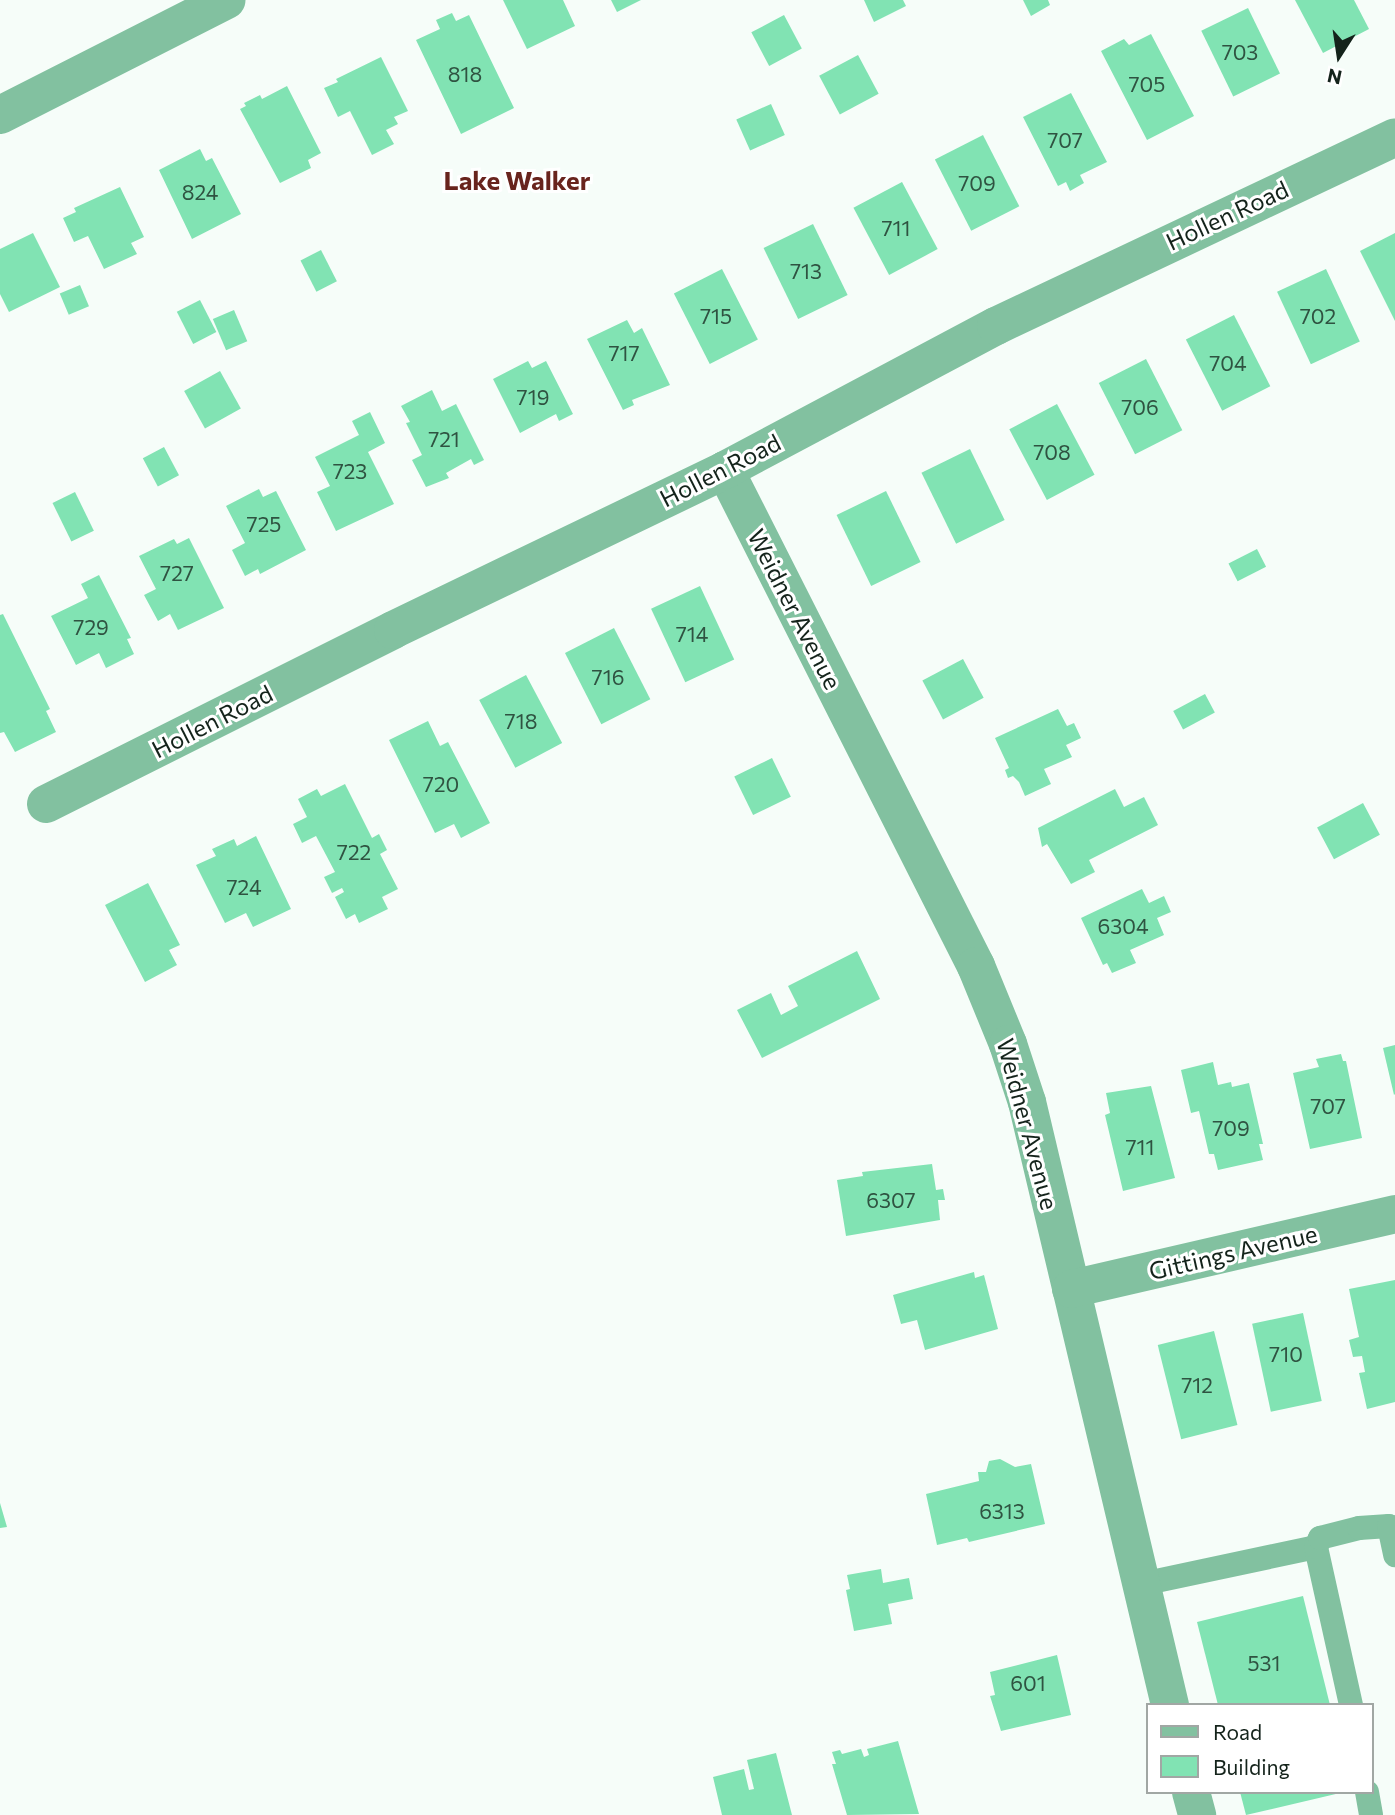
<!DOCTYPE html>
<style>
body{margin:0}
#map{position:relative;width:1395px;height:1815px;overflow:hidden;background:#f6fdf9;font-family:Commissioner,sans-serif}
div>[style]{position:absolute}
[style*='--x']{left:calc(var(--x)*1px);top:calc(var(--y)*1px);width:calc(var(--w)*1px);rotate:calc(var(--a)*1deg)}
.building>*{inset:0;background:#81e3b3;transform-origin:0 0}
.lane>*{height:24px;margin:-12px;padding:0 12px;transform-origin:12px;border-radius:12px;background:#82c1a0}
.street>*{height:38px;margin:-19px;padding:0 19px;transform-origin:19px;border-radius:19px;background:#82c1a0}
span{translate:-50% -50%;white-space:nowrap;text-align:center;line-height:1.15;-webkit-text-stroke:6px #fff;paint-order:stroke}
.number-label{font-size:21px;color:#2f5341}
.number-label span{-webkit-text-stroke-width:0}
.street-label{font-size:24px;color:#14231b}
.neighbourhood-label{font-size:26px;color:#68241d;font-weight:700}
.legend{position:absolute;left:1146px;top:1703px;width:228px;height:91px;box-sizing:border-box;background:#fff;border:2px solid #a1a7a4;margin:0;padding:9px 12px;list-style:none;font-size:21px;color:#14231b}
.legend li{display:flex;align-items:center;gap:14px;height:35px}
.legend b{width:35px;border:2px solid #a1a7a4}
.north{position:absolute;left:1304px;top:21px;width:70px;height:70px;-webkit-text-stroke:5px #fff;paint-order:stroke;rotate:192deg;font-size:19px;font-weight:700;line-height:28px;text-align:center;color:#14231b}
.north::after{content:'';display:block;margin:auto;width:24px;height:32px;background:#14231b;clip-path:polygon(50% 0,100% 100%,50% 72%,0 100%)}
</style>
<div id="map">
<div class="building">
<i style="clip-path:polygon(503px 0,563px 0,575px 26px,527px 49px)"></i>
<i style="clip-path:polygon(611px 0,641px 0,617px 12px)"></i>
<i style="clip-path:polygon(864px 0,903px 0,906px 6px,874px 22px)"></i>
<i style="clip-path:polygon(1023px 0,1048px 0,1050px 5px,1031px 16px)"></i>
<i style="clip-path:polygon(1295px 0,1354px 0,1369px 29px,1323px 53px)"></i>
<i style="left:1248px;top:8px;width:73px;height:52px;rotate:64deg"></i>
<i style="clip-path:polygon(452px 13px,456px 21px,469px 15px,514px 108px,461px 134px,416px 40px,440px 29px,436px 20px)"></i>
<i style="left:784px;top:15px;width:38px;height:37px;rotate:62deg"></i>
<i style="clip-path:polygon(1151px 34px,1194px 116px,1147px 140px,1101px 51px,1124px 39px,1129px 45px)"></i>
<i style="left:858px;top:55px;width:44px;height:44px;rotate:62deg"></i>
<i style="clip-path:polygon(381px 57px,408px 111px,394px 117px,398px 124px,386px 130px,394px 144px,372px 155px,350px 111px,338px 117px,324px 88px,338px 82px,336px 79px)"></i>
<i style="clip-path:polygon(287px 86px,321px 153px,308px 160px,311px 168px,280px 183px,240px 109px,246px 106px,244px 103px,260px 95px,262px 99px)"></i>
<i style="clip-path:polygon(1071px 93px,1107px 162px,1080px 175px,1084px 183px,1070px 191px,1066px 182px,1058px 186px,1023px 117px)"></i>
<i style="left:771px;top:104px;width:34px;height:38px;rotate:66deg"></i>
<i style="left:983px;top:135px;width:80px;height:54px;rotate:63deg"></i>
<i style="clip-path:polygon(200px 149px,206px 161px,212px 158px,241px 214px,192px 239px,159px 170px)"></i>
<i style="left:902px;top:182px;width:76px;height:55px;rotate:62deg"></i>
<i style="clip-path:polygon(120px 187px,144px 237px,131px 243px,137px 254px,104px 269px,88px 236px,74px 242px,63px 218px,76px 212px,74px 208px)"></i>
<i style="left:813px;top:224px;width:79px;height:55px;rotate:64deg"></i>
<i style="clip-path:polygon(33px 233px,60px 287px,9px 312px,0 294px,0 249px)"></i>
<i style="clip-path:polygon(1395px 233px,1395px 321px,1360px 251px)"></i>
<i style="left:321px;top:250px;width:35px;height:23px;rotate:63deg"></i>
<i style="left:722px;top:269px;width:79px;height:54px;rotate:63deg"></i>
<i style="left:1326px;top:269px;width:80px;height:54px;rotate:65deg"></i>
<i style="left:80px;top:285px;width:23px;height:22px;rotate:67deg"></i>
<i style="left:200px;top:300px;width:36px;height:26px;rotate:63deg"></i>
<i style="left:234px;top:310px;width:34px;height:23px;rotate:67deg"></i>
<i style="left:1234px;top:315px;width:80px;height:54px;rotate:63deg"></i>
<i style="clip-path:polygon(627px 320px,634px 333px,642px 328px,670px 385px,632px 400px,634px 405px,623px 410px,587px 339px)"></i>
<i style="left:1146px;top:359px;width:80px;height:53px;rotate:63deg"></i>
<i style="clip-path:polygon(528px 361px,532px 368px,546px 361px,573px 414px,559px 421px,556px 414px,520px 433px,493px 379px)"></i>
<i style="left:220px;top:371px;width:43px;height:41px;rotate:61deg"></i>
<i style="clip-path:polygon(432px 390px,442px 411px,456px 404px,484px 460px,474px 465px,471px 459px,446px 473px,449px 478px,426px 487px,412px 460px,422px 455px,406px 423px,410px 422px,401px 406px)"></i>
<i style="left:1057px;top:404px;width:80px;height:54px;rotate:62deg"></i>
<i style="clip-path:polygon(370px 412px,385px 443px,368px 452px,394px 504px,336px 531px,317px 492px,330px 486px,315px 457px,359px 435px,352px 421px)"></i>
<i style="left:164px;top:447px;width:32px;height:24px;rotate:62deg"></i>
<i style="left:970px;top:449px;width:79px;height:54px;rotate:64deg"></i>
<i style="clip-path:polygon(259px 489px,263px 497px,276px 491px,306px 550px,260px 574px,258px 569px,245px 576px,232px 550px,245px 543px,226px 506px)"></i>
<i style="left:886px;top:491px;width:79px;height:55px;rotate:64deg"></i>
<i style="left:75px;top:492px;width:43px;height:25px;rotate:64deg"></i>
<i style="clip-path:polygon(189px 538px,224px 608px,178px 630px,170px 614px,158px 621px,144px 595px,156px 589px,139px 556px,174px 539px,177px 544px)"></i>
<i style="left:1257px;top:549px;width:20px;height:32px;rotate:63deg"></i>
<i style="clip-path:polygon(99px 575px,131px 638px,127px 639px,134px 654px,106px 668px,99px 653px,76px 665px,51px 616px,88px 598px,81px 584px)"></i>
<i style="left:700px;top:586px;width:81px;height:54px;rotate:65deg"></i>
<i style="clip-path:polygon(3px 614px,50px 709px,46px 711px,56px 732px,15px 752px,4px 732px,0 733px,0 615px)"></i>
<i style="left:614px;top:628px;width:80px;height:55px;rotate:63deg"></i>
<i style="left:963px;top:659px;width:44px;height:46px;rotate:62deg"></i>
<i style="left:526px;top:675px;width:77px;height:53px;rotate:62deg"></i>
<i style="left:1205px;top:694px;width:21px;height:36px;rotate:62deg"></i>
<i style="clip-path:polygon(1058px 709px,1067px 726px,1074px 723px,1081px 738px,1066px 745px,1072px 757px,1044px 769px,1051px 784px,1025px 796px,1019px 782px,1013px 776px,1008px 778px,1005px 770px,1009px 768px,995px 738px)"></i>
<i style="clip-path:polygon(428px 721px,440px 746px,448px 742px,490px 823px,461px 838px,454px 824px,435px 833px,389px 740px)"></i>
<i style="left:772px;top:758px;width:43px;height:42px;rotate:64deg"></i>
<i style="clip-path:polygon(345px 784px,372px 838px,379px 834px,387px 850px,380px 854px,398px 889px,382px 897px,388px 909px,359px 923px,355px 914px,346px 919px,335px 897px,344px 892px,342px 888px,332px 893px,324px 877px,335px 872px,316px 836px,302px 843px,293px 824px,307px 817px,298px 799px,317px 789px,321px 796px)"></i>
<i style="clip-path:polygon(1115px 789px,1124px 807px,1144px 797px,1158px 825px,1089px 860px,1095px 872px,1071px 884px,1047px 844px,1042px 847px,1038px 828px)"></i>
<i style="left:1363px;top:803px;width:36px;height:52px;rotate:62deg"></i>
<i style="clip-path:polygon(256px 836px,291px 909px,253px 927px,246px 913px,225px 923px,196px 865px,216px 856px,212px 849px,234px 839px,237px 846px)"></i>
<i style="clip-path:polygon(148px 883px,180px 945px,169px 950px,177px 965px,145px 982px,105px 905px)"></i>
<i style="clip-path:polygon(1142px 889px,1149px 903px,1164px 896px,1171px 912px,1157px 918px,1164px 935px,1130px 950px,1136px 963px,1112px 973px,1107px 963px,1103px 965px,1081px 918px)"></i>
<i style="clip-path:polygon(857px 951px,880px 999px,762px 1058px,737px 1010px,771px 993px,781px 1015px,798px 1006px,788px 986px)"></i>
<i style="clip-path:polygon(1395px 1045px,1395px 1094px,1394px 1095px,1383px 1048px)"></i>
<i style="clip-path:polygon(1341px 1054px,1343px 1061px,1346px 1061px,1362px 1138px,1310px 1149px,1293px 1073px,1319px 1067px,1316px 1059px)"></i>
<i style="clip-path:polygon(1213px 1062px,1218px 1085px,1231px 1082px,1232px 1087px,1249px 1083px,1263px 1144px,1259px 1144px,1263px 1160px,1218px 1170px,1214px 1154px,1209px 1154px,1199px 1111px,1191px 1113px,1181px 1070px)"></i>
<i style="clip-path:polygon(1151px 1086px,1175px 1178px,1123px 1191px,1105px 1115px,1110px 1113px,1106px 1093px)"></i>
<i style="clip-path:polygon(932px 1164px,936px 1190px,943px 1189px,945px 1200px,938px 1200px,940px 1220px,846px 1236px,837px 1180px,863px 1176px,862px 1172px)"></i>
<i style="clip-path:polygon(974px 1272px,975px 1278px,984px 1275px,998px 1329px,925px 1350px,917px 1320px,901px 1324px,893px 1295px)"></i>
<i style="clip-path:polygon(1395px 1280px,1395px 1402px,1367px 1409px,1359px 1373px,1365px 1372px,1362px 1356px,1353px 1357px,1349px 1340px,1359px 1337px,1349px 1289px)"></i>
<i style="left:1303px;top:1313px;width:90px;height:52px;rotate:78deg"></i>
<i style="left:1214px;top:1331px;width:97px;height:58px;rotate:76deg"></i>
<i style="clip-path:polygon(1000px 1459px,1015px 1467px,1031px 1464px,1045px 1524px,969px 1542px,967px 1538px,937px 1545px,926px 1494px,979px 1481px,978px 1472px,986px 1472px,989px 1461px)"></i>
<i style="clip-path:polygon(0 1503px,7px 1527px,0 1528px)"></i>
<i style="clip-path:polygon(881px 1569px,883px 1583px,909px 1578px,913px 1599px,888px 1604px,892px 1624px,854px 1631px,846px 1590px,850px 1589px,847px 1575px)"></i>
<i style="clip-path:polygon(1303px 1596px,1330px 1705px,1218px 1705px,1197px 1622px)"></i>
<i style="clip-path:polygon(1057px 1655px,1071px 1715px,1001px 1731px,990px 1696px,995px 1695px,990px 1672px)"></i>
<i style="clip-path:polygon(898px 1741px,919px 1814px,847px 1815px,832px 1764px,836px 1764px,832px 1752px,840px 1750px,842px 1754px,861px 1749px,864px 1757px,869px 1755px,867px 1749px)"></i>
<i style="clip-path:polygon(776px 1753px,792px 1815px,722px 1815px,713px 1777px,744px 1769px,749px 1790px,754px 1789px,747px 1760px)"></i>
<i style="clip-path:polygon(1240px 1792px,1340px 1792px,1340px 1793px,1246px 1815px)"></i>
</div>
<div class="lane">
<i style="--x:1142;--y:1584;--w:178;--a:-12"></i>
<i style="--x:1351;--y:1705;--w:162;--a:-102.5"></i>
<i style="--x:1316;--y:1547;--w:10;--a:-66"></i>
<i style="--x:1320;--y:1538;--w:40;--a:-14.4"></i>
<i style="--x:1359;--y:1528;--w:30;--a:-4"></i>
<i style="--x:1389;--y:1526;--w:30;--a:78"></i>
<i style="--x:1367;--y:1792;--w:23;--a:80"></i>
</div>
<div class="street">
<i style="--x:0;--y:115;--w:254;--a:-26.9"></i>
<i style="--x:725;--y:470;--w:556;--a:63.16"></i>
<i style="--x:976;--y:966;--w:84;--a:67.7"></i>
<i style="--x:1008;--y:1044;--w:61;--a:71.9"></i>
<i style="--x:1027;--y:1102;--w:620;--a:76.66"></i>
<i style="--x:46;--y:804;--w:388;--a:-26.6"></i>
<i style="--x:393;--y:630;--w:369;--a:-25.7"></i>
<i style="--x:725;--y:470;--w:307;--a:-28"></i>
<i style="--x:996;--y:326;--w:441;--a:-25.3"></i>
<i style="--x:1071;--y:1289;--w:333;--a:-13"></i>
<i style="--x:1191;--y:1792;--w:24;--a:75"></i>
</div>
<div class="number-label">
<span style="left:1240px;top:52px">703</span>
<span style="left:465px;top:74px">818</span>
<span style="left:1147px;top:84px">705</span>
<span style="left:1065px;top:140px">707</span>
<span style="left:977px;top:183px">709</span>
<span style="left:200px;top:192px">824</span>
<span style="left:896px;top:228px">711</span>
<span style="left:806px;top:271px">713</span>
<span style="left:716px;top:316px">715</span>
<span style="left:1318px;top:316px">702</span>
<span style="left:624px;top:353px">717</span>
<span style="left:1228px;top:363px">704</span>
<span style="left:533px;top:397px">719</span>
<span style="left:1140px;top:407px">706</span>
<span style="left:444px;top:439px">721</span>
<span style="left:1052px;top:452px">708</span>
<span style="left:350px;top:471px">723</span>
<span style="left:264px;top:524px">725</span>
<span style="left:177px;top:573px">727</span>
<span style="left:91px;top:627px">729</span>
<span style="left:692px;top:634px">714</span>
<span style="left:608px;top:677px">716</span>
<span style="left:521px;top:721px">718</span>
<span style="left:441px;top:784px">720</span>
<span style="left:354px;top:852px">722</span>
<span style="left:244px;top:887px">724</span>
<span style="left:1123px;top:926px">6304</span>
<span style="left:1328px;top:1106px">707</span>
<span style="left:1231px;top:1128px">709</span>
<span style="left:1140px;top:1147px">711</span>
<span style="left:891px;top:1200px">6307</span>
<span style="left:1286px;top:1354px">710</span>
<span style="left:1197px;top:1385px">712</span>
<span style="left:1002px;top:1511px">6313</span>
<span style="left:1264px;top:1663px">531</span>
<span style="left:1028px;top:1683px">601</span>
</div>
<div class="street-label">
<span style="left:1227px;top:215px;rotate:-25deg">Hollen Road</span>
<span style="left:720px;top:470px;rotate:-27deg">Hollen Road</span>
<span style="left:795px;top:609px;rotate:63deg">Weidner Avenue</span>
<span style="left:212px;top:721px;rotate:-27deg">Hollen Road</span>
<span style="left:1028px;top:1124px;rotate:75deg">Weidner Avenue</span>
<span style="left:1233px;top:1252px;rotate:-13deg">Gittings Avenue</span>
</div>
<div class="neighbourhood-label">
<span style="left:517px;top:180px">Lake Walker</span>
</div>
<ul class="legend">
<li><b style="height:9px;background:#82c1a0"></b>Road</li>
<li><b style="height:19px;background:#81e3b3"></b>Building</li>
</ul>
<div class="north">N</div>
</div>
